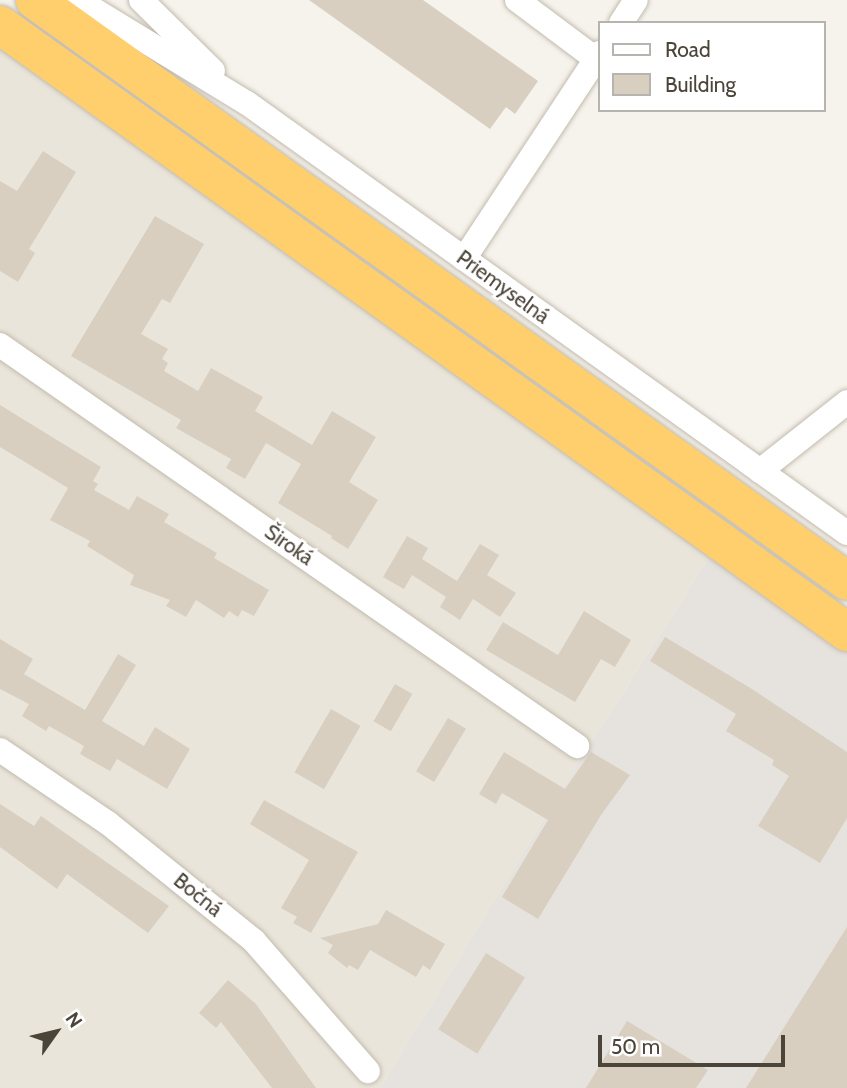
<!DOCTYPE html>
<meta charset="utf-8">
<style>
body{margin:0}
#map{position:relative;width:847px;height:1088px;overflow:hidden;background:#f6f3ec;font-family:Cabin,sans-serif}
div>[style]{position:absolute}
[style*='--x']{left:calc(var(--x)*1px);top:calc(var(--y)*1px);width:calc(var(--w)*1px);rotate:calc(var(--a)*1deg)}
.residential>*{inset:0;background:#eae5da}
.industrial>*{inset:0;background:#e6e2dd}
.building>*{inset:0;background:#d8cfc1;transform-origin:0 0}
.roads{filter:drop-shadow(0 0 2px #c2bbae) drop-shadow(0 0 2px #c2bbae)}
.minor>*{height:24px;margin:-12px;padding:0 12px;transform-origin:12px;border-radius:12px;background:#fff}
.motorway>*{height:38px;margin:-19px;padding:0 19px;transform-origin:19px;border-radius:19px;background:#ffcf6e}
span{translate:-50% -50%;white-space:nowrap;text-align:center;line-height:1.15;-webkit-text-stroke:5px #fff;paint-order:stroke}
.street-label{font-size:21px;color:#4b4439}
.legend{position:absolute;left:598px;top:21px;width:228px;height:91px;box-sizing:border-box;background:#fff;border:2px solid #b7b4b0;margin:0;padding:9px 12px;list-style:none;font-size:21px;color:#4b4439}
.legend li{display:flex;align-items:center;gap:14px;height:35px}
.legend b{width:35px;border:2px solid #b7b4b0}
.north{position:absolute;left:21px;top:997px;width:70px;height:70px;-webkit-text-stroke:5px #fff;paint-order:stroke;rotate:56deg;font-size:19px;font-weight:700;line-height:28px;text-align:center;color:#4b4439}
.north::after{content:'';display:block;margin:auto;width:24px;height:32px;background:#4b4439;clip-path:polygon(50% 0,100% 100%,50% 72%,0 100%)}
.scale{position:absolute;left:598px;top:1035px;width:187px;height:32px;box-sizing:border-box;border:4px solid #4b4439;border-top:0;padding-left:9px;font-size:21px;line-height:24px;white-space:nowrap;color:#4b4439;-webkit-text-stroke:5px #fff;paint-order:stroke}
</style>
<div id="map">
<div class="residential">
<i style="clip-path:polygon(0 32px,719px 542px,580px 760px,380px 1088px,0 1088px)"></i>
</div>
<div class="industrial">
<i style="clip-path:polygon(719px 542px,847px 633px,847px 1088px,380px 1088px,580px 760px)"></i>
</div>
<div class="building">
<i style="clip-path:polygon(309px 0,423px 0,538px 81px,515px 114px,506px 107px,490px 129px)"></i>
<i style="clip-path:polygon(43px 151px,76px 172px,29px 249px,35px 253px,18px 282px,0 271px,0 181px,17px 191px)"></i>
<i style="clip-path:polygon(155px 216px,204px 244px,170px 303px,162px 299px,141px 334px,168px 349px,162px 359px,168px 363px,164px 371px,198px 391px,211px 368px,263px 397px,255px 411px,312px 445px,332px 411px,376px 437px,349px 482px,378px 500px,348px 549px,331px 538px,332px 536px,278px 503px,301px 464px,266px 443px,245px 479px,226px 468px,231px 459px,176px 428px,181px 420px,71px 356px)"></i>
<i style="clip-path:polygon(0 405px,101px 467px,93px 481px,98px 484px,94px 490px,129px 510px,137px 496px,169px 514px,164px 522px,217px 553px,214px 558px,269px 590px,254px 616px,242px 610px,238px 617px,229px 611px,224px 618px,196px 600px,186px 617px,166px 606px,170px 600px,130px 585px,134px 575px,87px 546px,90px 541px,50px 520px,68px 488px,0 447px)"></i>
<i style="clip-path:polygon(407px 536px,428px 548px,422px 559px,457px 581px,480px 544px,499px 555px,487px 575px,516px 593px,500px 617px,473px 599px,460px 620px,440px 607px,446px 597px,412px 575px,404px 589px,383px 577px)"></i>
<i style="clip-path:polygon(584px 611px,631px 640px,615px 667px,601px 659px,575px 702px,486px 650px,503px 622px,558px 655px)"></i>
<i style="clip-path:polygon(665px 637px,752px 689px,847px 752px,847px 818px,820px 863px,758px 826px,789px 776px,772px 765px,774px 760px,726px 731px,736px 714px,650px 661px)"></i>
<i style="clip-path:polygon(0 639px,33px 659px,24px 674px,85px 710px,118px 654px,136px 665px,102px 721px,144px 746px,155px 727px,190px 749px,167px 789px,117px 759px,110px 771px,80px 754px,84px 746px,49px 726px,46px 731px,22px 716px,29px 704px,0 689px)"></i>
<i style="left:395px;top:684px;width:20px;height:43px;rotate:30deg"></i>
<i style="left:331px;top:709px;width:34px;height:73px;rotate:30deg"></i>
<i style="left:448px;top:718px;width:21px;height:62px;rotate:31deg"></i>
<i style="clip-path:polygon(504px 752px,565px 789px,591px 752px,630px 775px,601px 815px,538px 919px,502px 897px,548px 820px,502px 793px,496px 804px,479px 794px)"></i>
<i style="clip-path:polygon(264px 800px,358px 852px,311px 933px,293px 923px,297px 917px,281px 908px,309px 860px,250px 824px)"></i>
<i style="clip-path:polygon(0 804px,34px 826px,41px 816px,169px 906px,148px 933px,67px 874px,57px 889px,0 847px)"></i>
<i style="clip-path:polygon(386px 910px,445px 944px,430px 970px,423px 965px,416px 977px,370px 950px,358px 970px,349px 965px,347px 968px,328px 953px,333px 945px,320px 938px,378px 924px)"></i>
<i style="clip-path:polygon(847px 927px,847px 1088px,746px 1088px)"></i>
<i style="left:486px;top:953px;width:46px;height:90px;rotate:32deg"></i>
<i style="clip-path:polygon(228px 980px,256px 1004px,316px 1088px,272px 1088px,221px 1022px,216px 1028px,199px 1013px)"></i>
<i style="clip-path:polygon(627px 1021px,708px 1070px,696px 1088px,586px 1088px)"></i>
</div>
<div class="roads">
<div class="minor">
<i style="--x:78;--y:0;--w:198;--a:31.4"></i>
<i style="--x:247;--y:103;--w:738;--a:35.63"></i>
<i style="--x:141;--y:0;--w:101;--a:44.6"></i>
<i style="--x:517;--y:0;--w:99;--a:36.8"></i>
<i style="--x:621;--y:23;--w:27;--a:-57"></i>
<i style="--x:464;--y:259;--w:247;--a:-56.6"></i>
<i style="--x:0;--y:345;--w:703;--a:34.8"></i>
<i style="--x:760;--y:471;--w:111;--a:-38.4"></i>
<i style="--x:0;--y:750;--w:130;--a:34.1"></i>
<i style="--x:108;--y:823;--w:188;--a:38.9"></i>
<i style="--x:254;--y:941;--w:173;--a:48.8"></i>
</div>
<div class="motorway">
<i style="--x:35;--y:0;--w:998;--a:35.58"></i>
<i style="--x:0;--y:25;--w:1042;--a:35.63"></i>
</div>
</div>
<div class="street-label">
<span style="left:503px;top:287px;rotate:36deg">Priemyselná</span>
<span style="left:289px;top:545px;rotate:35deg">Široká</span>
<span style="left:198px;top:895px;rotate:39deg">Bočná</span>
</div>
<ul class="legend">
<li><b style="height:9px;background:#fff"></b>Road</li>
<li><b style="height:19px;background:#d8cfc1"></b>Building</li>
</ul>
<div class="north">N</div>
<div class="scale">50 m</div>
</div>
